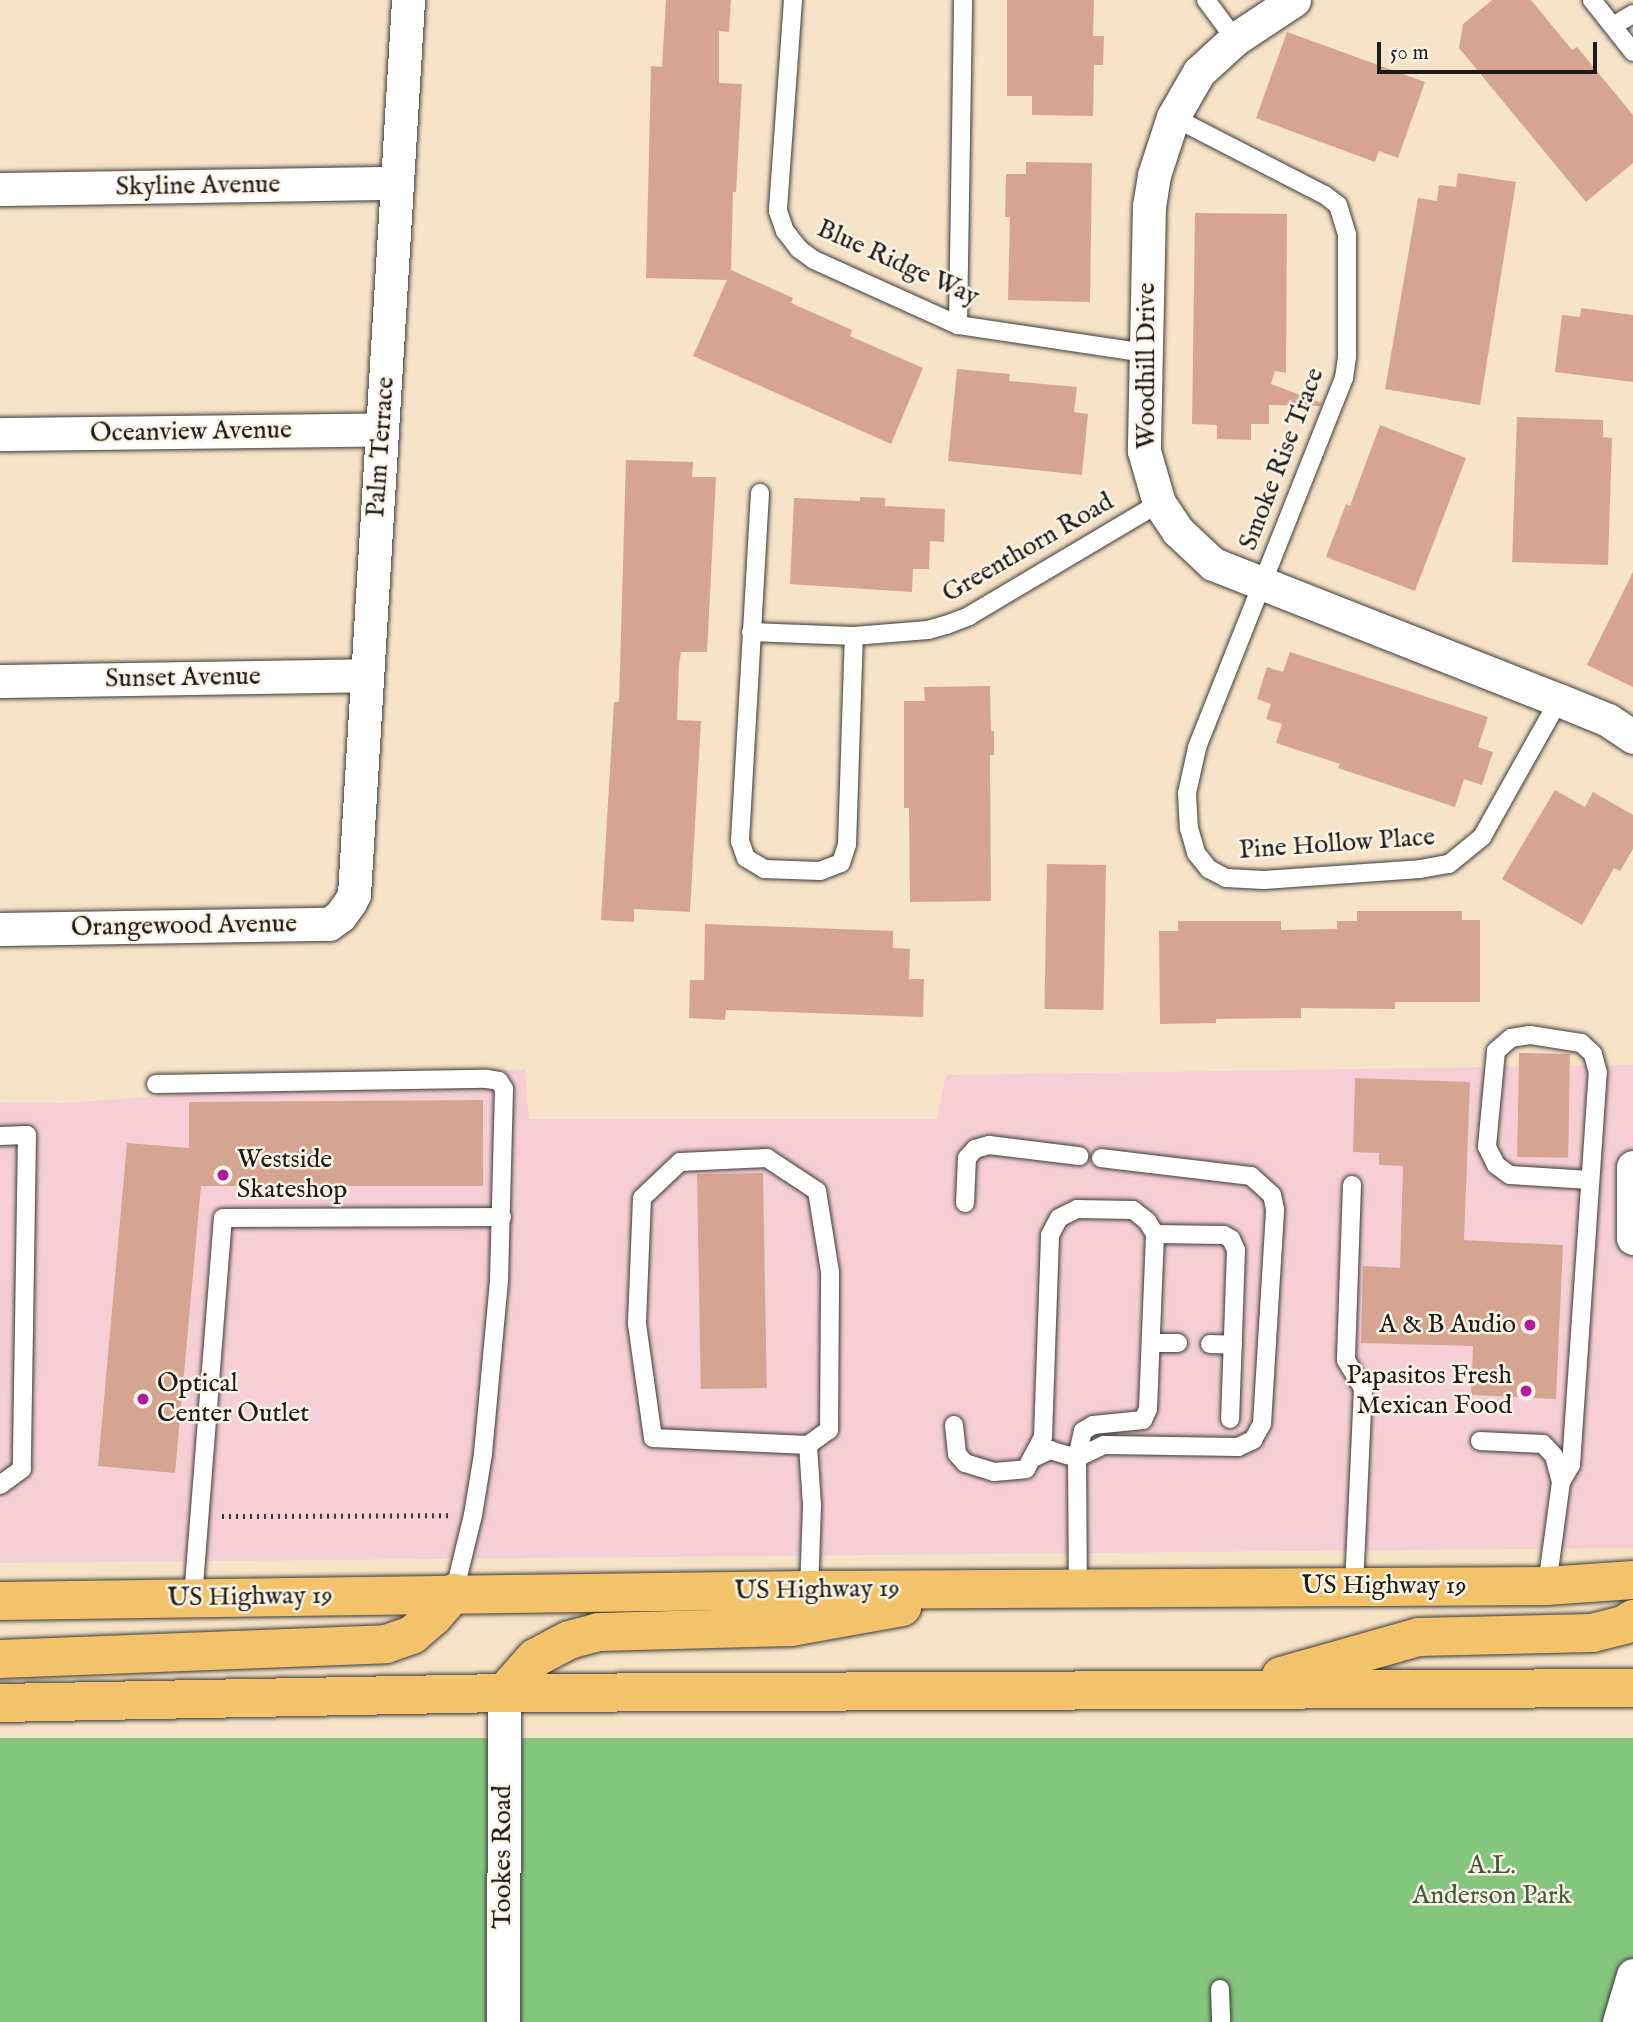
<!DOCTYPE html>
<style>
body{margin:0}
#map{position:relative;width:1633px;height:2022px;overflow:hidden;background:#f6e3c8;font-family:"IM FELL English",serif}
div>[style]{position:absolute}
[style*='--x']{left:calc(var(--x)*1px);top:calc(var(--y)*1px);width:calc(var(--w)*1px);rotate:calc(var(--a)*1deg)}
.built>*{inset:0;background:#f6cfd6}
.green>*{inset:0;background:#85c67f;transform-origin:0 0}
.building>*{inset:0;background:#d6a591;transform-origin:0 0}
.path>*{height:4.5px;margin-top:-2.25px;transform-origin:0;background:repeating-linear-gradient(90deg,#3d3a36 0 2px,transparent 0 7px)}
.roads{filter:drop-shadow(0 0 2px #3d3a36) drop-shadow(0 0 2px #3d3a36)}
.lane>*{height:18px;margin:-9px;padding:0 9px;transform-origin:9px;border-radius:9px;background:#fff}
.street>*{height:33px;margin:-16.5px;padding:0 16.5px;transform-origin:16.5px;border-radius:16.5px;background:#fff}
.highway>*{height:38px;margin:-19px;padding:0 19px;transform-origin:19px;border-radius:19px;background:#f2c36a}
.dots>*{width:19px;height:19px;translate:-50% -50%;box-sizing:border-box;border:4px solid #fcf5e5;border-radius:50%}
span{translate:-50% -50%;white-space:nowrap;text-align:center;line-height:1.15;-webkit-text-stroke:5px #fcf5e5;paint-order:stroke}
.street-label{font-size:26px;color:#1c1c1c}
.poi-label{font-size:26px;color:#1c1c1c}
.left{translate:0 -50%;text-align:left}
.right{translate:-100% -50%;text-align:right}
.park-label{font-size:26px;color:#41583f}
.scale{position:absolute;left:1377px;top:42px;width:220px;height:32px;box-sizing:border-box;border:4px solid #1c1c1c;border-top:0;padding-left:9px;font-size:21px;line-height:24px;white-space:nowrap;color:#1c1c1c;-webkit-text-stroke:5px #fcf5e5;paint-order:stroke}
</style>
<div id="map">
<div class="built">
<i style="clip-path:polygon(1633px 1065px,1633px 1548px,0 1563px,0 1102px,65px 1103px,525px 1069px,529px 1119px,937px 1119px,946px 1075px)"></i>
</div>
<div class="green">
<i style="left:1633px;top:1738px;width:284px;height:1633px;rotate:90deg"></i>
</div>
<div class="building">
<i style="clip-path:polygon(666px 0,731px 0,729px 32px,719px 31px,719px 83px,742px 84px,736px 192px,733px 192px,731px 270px,793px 298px,791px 303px,852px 330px,850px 336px,923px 368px,891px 444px,693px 356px,727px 280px,646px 278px,651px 66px,662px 67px)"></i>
<i style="clip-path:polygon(1007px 0,1094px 0,1093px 36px,1104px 36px,1103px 65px,1094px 65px,1093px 116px,1032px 115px,1032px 96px,1007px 96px)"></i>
<i style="clip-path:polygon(1492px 0,1531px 0,1572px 50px,1577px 47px,1633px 115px,1633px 163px,1586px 202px,1459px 48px,1463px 24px)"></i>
<i style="clip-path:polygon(1287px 32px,1425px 82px,1398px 158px,1379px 151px,1375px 162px,1256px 118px)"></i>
<i style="clip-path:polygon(1026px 162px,1092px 163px,1090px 302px,1008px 300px,1010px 217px,1005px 217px,1006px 174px,1026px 174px)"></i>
<i style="clip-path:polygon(1458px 173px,1516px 182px,1480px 405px,1385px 389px,1418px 198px,1437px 201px,1439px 185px,1456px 187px)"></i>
<i style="clip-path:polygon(1195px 213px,1287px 214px,1286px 373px,1275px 371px,1271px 384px,1322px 403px,1320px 406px,1269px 405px,1269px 424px,1251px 424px,1251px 440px,1217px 439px,1217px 425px,1192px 424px)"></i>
<i style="clip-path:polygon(1581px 308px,1633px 315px,1633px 382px,1555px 372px,1562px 315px,1580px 317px)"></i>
<i style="clip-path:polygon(957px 369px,1010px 374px,1009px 381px,1077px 387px,1074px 412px,1088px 414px,1082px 475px,948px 461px)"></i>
<i style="clip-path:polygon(1517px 417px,1603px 420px,1603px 437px,1612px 438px,1608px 565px,1512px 562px)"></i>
<i style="clip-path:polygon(1380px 425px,1466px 458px,1415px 591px,1326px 557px,1346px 504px,1350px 506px)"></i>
<i style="clip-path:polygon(626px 460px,693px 462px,692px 477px,716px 477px,707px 652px,681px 652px,679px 666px,677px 720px,701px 721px,690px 912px,634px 909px,634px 922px,601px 920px,614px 702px,619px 702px)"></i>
<i style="clip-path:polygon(860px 497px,885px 498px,885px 506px,945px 509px,944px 542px,930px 541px,929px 569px,913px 569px,912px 592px,790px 584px,794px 498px,860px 501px)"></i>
<i style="clip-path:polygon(1633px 572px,1633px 687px,1587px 665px)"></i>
<i style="clip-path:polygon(1290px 652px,1488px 717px,1478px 747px,1493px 752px,1482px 785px,1464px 779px,1455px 807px,1338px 768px,1340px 764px,1276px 743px,1282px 724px,1266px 719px,1271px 704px,1257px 699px,1267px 667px,1283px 672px)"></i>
<i style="clip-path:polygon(990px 686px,991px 731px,994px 731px,994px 755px,990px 755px,991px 901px,910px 902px,909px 808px,904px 808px,904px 701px,925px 701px,924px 687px)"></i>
<i style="clip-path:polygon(1555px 790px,1585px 807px,1593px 792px,1633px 815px,1633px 849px,1620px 871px,1614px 868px,1582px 925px,1502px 879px)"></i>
<i style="left:1047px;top:864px;width:59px;height:145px;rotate:1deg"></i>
<i style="clip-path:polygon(1357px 911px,1462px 911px,1462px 920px,1480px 920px,1480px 1002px,1395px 1002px,1395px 1009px,1301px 1008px,1301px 1018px,1216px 1019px,1216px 1023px,1160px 1024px,1159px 931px,1178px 931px,1178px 921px,1281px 921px,1281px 930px,1337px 929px,1337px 921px,1357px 921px)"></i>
<i style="clip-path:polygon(705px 924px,893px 931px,893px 948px,910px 949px,909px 979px,924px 979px,923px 1017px,726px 1010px,725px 1020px,689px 1018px,690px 980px,704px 980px)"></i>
<i style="left:1519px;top:1053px;width:51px;height:104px;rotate:1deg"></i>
<i style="clip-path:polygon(1355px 1078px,1470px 1082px,1464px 1240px,1563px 1245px,1556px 1399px,1471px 1395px,1473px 1346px,1361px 1343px,1363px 1266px,1400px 1268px,1403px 1166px,1379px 1165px,1379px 1153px,1353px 1152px)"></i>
<i style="clip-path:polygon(483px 1100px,483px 1186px,201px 1186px,175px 1473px,98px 1466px,127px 1143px,189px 1148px,189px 1102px)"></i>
<i style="left:763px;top:1173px;width:215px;height:66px;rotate:89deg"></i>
</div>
<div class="path">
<i style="--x:222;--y:1516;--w:230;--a:-0.2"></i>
</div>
<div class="roads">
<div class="lane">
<i style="--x:793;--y:0;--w:212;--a:94.1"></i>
<i style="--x:778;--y:211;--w:21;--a:71"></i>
<i style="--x:785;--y:231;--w:23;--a:52"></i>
<i style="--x:799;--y:249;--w:19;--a:36"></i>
<i style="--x:814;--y:260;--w:158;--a:24.3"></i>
<i style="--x:958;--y:325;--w:189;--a:8.5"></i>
<i style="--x:1206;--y:0;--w:49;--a:53.4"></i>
<i style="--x:1592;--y:0;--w:66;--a:51.7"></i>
<i style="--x:1613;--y:26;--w:23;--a:-31"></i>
<i style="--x:1173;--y:117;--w:171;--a:27.2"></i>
<i style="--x:1325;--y:195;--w:16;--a:38"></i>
<i style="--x:1338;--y:205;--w:31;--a:73"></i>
<i style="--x:1347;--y:235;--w:122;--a:90"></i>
<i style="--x:1347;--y:357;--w:21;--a:98"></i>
<i style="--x:1344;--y:378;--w:398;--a:111.7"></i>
<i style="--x:1197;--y:748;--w:46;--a:102.5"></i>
<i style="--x:1187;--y:793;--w:35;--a:87"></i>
<i style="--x:1189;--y:828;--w:26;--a:74"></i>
<i style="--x:1196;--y:853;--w:21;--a:51"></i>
<i style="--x:1209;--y:869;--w:19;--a:28"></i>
<i style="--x:1226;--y:878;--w:38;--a:3"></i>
<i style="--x:1264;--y:880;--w:156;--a:-4"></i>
<i style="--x:1420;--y:869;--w:29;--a:-10"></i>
<i style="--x:1449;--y:864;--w:43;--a:-39.3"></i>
<i style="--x:1482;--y:837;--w:157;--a:-60.7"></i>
<i style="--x:958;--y:325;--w:325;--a:-89.1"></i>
<i style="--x:760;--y:493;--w:349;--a:93.3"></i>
<i style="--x:740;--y:841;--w:18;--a:71"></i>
<i style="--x:746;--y:858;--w:21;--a:31"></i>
<i style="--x:764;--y:869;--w:56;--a:2"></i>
<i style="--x:820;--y:871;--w:22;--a:-21"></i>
<i style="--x:841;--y:863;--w:20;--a:-72"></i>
<i style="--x:847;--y:844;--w:208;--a:-88.1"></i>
<i style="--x:751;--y:632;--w:103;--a:2.2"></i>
<i style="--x:854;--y:636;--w:74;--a:-4.6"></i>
<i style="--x:928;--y:630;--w:19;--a:-16"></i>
<i style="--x:946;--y:625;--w:25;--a:-21"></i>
<i style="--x:969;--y:616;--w:221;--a:-30.7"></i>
<i style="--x:156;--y:1084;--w:331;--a:-0.9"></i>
<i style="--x:487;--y:1079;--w:12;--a:9"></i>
<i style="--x:499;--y:1081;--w:9;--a:58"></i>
<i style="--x:504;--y:1089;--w:192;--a:91.5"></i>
<i style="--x:499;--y:1281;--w:174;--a:95.3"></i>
<i style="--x:483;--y:1454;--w:62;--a:99.3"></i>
<i style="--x:473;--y:1515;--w:80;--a:103.7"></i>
<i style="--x:0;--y:1136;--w:27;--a:-2"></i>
<i style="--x:27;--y:1135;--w:334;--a:90.9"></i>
<i style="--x:22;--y:1469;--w:27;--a:144"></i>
<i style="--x:1352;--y:1185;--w:175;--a:92"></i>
<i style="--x:1346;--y:1360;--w:33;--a:59"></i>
<i style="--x:1363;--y:1388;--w:198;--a:92.6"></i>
<i style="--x:965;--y:1203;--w:45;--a:-87.5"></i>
<i style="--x:967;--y:1158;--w:12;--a:-48"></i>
<i style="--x:975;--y:1149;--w:15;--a:-16"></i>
<i style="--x:989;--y:1145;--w:91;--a:7"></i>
<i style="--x:1155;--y:1234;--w:69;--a:0.8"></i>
<i style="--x:1224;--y:1235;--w:8;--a:30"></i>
<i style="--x:1231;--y:1239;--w:12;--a:66"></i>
<i style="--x:1236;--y:1250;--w:169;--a:92"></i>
<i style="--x:1151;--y:1343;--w:27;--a:0"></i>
<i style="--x:1210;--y:1344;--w:23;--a:2"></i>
<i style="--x:954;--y:1425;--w:29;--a:84"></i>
<i style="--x:957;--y:1454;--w:12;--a:48"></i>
<i style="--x:965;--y:1463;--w:30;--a:17"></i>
<i style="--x:994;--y:1472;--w:32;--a:-5"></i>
<i style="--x:1026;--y:1469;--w:36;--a:-62"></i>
<i style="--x:1043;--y:1437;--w:202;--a:-88"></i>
<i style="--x:1050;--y:1235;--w:19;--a:-62"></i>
<i style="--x:1059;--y:1218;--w:20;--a:-27"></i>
<i style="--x:1077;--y:1209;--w:56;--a:1"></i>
<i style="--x:1133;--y:1210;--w:18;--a:38"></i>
<i style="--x:1147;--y:1221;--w:15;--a:58"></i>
<i style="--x:1155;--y:1234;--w:175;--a:92.3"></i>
<i style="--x:1148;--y:1409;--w:12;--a:114"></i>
<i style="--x:1143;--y:1420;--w:50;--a:174.3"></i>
<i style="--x:1093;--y:1425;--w:12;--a:149"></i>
<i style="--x:1083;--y:1431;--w:28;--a:103"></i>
<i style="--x:1077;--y:1458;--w:130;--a:89.6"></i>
<i style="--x:1480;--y:1441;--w:63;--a:2.7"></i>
<i style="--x:1543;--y:1444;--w:16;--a:47"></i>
<i style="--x:1554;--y:1456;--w:27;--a:75"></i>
<i style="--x:1561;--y:1482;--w:105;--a:97.7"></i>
<i style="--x:808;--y:1445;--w:26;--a:-36"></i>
<i style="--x:829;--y:1430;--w:158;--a:-89.6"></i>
<i style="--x:830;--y:1272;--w:82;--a:-99.1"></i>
<i style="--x:817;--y:1191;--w:60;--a:-146.6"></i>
<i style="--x:767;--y:1158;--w:87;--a:177.4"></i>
<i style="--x:680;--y:1162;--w:52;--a:136.5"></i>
<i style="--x:642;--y:1198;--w:126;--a:92.3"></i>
<i style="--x:637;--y:1324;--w:115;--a:82"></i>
<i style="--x:653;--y:1438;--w:155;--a:2.6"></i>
<i style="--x:808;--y:1445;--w:61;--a:86.2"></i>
<i style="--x:812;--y:1506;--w:84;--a:92"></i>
<i style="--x:1035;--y:1457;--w:17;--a:-25"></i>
<i style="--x:1050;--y:1450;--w:28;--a:17"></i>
<i style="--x:1077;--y:1458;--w:30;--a:-26"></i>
<i style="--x:1104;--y:1445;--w:134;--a:0.9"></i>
<i style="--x:1238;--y:1447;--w:17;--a:-25"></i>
<i style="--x:1253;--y:1440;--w:18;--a:-61"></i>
<i style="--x:1262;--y:1424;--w:215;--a:-86.5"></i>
<i style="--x:1275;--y:1209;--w:14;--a:-102"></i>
<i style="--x:1272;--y:1195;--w:28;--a:-138"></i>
<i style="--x:1251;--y:1176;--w:151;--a:-173.2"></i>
<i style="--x:1561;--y:1482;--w:20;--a:-60"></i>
<i style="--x:1571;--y:1465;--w:393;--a:-86.1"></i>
<i style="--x:1598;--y:1073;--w:20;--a:-105"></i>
<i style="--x:1593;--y:1054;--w:16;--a:-137"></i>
<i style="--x:1581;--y:1043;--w:52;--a:-171.1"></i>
<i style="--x:1530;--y:1035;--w:19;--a:171"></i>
<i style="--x:1511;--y:1038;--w:20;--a:139"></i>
<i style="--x:1496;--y:1051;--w:96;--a:95.4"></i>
<i style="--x:1487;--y:1147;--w:20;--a:63"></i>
<i style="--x:1496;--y:1165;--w:17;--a:36"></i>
<i style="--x:1510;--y:1175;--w:80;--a:3.6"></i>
<i style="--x:193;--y:1598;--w:381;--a:-85.5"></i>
<i style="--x:223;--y:1218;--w:279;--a:-0.2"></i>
<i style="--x:1220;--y:1989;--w:33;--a:88"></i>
</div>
<div class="street">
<i style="--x:1294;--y:0;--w:71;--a:146.5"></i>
<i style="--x:1235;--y:39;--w:49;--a:137.5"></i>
<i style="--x:1199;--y:72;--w:52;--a:120"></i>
<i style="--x:1173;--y:117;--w:61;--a:108.1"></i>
<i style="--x:1154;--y:175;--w:30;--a:99"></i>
<i style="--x:1149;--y:205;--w:246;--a:91.2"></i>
<i style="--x:1144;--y:451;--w:54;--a:73.9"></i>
<i style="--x:1159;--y:503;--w:34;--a:56"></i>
<i style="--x:1178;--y:531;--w:48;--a:43.3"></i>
<i style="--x:1213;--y:564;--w:372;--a:21.5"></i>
<i style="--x:1559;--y:700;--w:53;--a:22.2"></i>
<i style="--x:1608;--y:720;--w:30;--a:34"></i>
<i style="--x:0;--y:189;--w:397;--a:-0.9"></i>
<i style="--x:0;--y:434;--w:382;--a:-0.7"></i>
<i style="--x:0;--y:681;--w:366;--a:-0.9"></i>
<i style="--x:0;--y:929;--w:329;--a:-0.9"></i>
<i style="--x:329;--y:924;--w:14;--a:-36"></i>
<i style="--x:340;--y:916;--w:17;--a:-54"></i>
<i style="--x:350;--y:902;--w:9;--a:-63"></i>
<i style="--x:354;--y:894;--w:896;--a:-86.54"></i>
<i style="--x:1633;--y:1167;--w:71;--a:90"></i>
<i style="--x:503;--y:2022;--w:329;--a:-89.8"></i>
<i style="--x:1619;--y:2022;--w:49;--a:-73.4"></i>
</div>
<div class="highway">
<i style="--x:0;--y:1601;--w:809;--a:-0.78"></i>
<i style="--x:809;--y:1590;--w:738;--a:-0.31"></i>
<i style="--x:1547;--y:1586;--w:86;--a:-4"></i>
<i style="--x:0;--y:1659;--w:386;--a:-2.2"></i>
<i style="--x:386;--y:1644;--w:28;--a:-19"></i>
<i style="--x:412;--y:1635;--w:28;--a:-41"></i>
<i style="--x:433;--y:1617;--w:32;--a:-49"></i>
<i style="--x:1281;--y:1676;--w:143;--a:-15.8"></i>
<i style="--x:1419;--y:1637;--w:173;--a:-1.3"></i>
<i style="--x:1592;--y:1633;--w:33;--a:-14"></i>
<i style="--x:1624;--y:1625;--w:11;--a:-34"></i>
<i style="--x:504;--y:1693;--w:47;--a:-48.5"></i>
<i style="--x:535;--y:1658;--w:38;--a:-28"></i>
<i style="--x:569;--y:1640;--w:30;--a:-15"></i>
<i style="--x:598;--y:1632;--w:193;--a:-1.5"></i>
<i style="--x:791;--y:1627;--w:113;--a:-10.2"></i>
<i style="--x:0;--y:1703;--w:504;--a:-1.14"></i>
<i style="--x:504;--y:1693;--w:1129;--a:-0.25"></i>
</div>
</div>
<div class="dots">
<i style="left:223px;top:1175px;background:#b5179e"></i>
<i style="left:1530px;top:1325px;background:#b5179e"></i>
<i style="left:1526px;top:1391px;background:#b5179e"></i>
<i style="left:143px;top:1399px;background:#b5179e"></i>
</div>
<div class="street-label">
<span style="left:198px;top:186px;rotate:-1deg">Skyline Avenue</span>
<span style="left:898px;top:263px;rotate:24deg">Blue Ridge Way</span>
<span style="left:1147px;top:366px;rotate:-90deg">Woodhill Drive</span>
<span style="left:191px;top:432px;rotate:-1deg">Oceanview Avenue</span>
<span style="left:381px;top:447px;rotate:-86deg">Palm Terrace</span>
<span style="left:1282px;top:459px;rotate:-69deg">Smoke Rise Trace</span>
<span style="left:1028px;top:548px;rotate:-30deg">Greenthorn Road</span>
<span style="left:183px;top:678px;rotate:-1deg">Sunset Avenue</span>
<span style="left:1337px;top:844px;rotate:-4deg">Pine Hollow Place</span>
<span style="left:184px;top:926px;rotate:-1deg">Orangewood Avenue</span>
<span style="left:1384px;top:1586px">US Highway 19</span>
<span style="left:817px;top:1590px;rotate:-1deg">US Highway 19</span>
<span style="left:250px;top:1597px;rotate:-1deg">US Highway 19</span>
<span style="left:503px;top:1857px;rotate:-90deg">Tookes Road</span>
</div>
<div class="poi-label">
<span class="left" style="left:237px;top:1175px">Westside<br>Skateshop</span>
<span class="right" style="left:1516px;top:1325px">A &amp; B Audio</span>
<span class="right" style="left:1512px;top:1391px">Papasitos Fresh<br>Mexican Food</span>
<span class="left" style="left:157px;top:1399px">Optical<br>Center Outlet</span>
</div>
<div class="park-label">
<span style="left:1492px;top:1881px">A.L.<br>Anderson Park</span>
</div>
<div class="scale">50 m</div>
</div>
